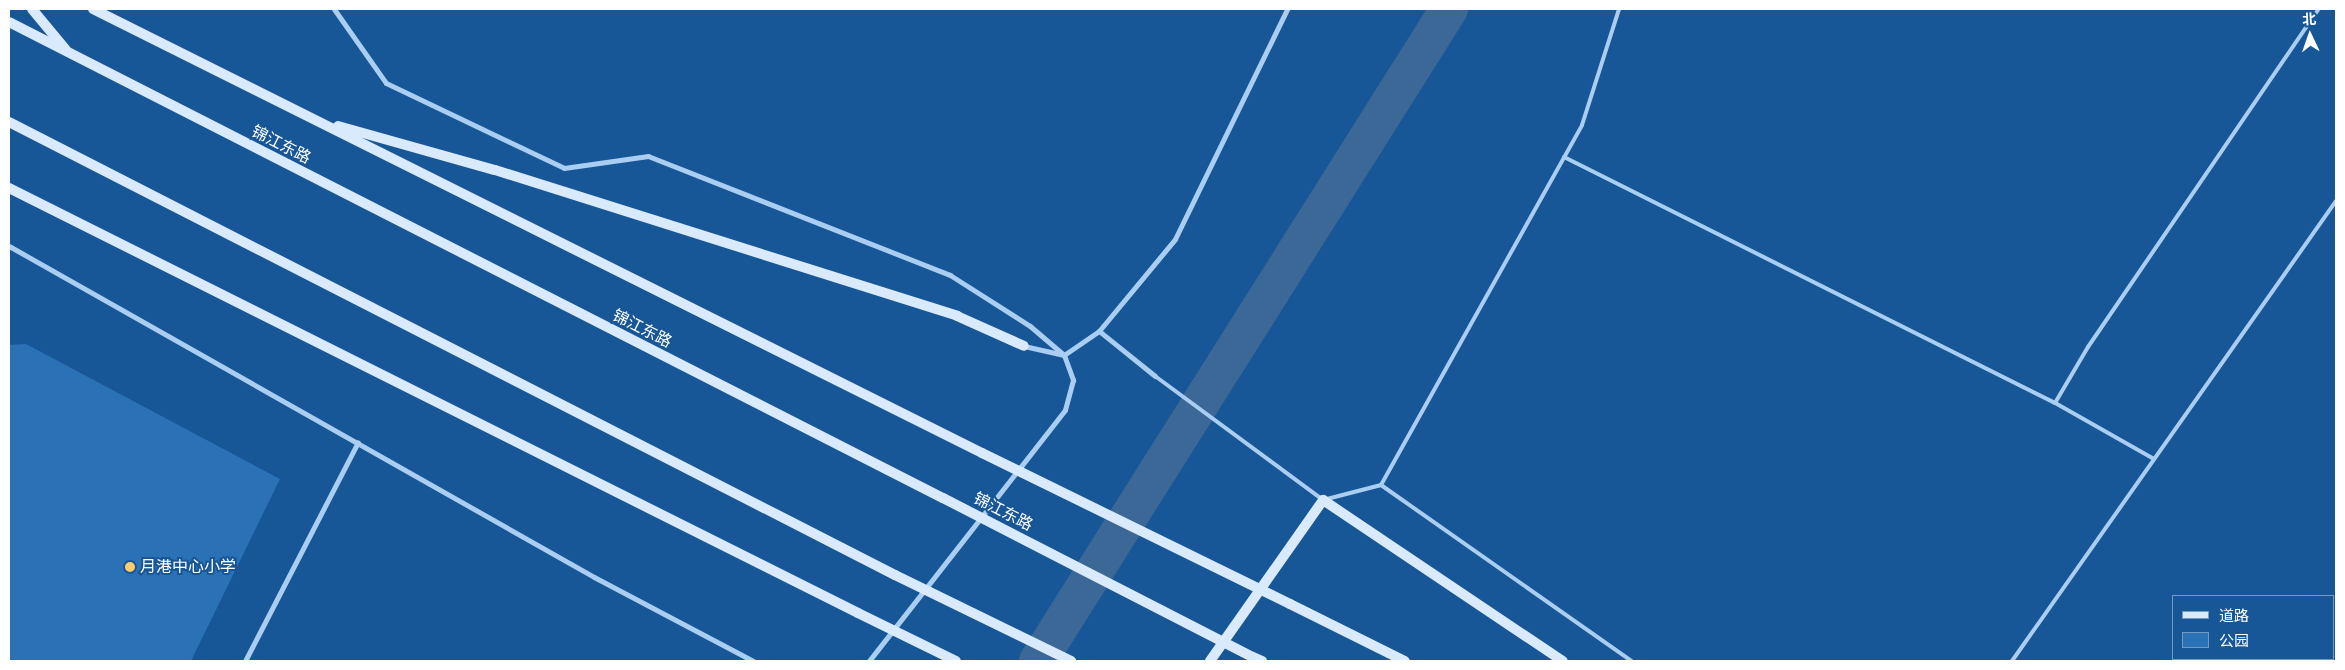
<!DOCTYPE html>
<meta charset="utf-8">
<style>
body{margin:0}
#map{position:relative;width:2345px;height:670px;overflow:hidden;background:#175697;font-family:Karla,"Noto Sans SC",sans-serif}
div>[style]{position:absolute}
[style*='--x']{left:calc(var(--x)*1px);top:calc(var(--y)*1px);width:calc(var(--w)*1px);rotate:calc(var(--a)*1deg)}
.green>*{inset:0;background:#2b71b6}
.canal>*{height:38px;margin:-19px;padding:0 19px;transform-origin:19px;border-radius:19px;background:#3b6896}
.lane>*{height:4px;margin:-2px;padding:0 2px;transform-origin:2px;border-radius:2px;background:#aacef1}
.street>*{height:5px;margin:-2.5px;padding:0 2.5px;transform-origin:2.5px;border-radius:2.5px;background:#aacef1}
.secondary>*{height:10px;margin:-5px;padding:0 5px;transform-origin:5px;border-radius:5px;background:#d9eafc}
.secondary-bridge>*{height:10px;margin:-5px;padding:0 5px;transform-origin:5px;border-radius:5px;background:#d9eafc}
.dots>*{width:14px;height:14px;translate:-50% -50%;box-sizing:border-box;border:2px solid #175697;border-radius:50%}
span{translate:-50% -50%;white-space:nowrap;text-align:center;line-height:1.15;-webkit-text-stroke:4px #175697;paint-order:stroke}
.street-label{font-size:16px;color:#fff}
.poi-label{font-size:16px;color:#fff}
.left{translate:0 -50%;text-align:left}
.frame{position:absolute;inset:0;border:10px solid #fff;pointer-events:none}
.legend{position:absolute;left:2172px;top:595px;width:162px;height:65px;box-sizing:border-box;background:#175697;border:1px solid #749ac1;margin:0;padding:6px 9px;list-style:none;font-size:15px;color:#fff}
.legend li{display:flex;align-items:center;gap:10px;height:25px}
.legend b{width:25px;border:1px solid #749ac1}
.north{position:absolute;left:2285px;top:10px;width:50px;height:50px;-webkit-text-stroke:4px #175697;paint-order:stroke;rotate:357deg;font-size:14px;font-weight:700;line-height:20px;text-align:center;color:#fff}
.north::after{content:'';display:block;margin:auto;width:18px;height:22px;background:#fff;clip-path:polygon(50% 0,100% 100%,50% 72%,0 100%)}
</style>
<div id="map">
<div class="green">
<i style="clip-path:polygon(26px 344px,280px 479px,191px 661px,9px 661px,9px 345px)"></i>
</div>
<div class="canal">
<i style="--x:1038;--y:661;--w:771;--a:-57.77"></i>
</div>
<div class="lane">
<i style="--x:1564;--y:157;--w:549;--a:26.61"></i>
<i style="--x:1155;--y:376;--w:209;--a:36.4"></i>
<i style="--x:1323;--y:500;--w:60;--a:-14.5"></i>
<i style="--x:1381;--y:485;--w:412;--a:-60.8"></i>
<i style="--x:1582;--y:125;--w:122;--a:-72.3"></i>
<i style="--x:2154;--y:459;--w:114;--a:-150.5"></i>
<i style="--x:2055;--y:403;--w:65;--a:-59.5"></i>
<i style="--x:2088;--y:347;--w:409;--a:-55.7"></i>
<i style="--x:1381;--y:485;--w:306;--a:35.1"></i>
<i style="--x:2012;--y:661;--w:563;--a:-54.84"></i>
</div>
<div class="street">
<i style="--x:334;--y:9;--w:90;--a:54.9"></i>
<i style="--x:386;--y:83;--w:197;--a:25.5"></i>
<i style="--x:564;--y:168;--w:85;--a:-8.1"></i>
<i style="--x:648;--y:156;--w:325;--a:21.5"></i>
<i style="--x:950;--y:275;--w:95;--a:32.5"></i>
<i style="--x:1030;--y:326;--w:45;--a:40.5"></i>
<i style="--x:1064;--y:355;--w:27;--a:70"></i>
<i style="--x:1073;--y:380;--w:31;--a:105"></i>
<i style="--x:1065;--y:410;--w:318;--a:128"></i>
<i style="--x:9;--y:246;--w:672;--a:29.5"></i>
<i style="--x:594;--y:577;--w:180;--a:27.8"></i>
<i style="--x:1024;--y:346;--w:41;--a:12.7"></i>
<i style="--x:1064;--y:355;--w:42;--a:-34.4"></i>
<i style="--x:1155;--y:376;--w:72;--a:-141.2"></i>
<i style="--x:1099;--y:331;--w:119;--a:-50.4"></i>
<i style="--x:1175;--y:239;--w:256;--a:-64"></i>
<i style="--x:245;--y:661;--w:246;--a:-62.7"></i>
</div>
<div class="secondary">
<i style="--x:32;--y:9;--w:53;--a:50.3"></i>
<i style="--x:93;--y:9;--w:994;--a:26.54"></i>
<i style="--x:9;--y:22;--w:1048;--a:27.01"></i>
<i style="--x:9;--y:122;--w:995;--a:27.08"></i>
<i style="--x:338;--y:126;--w:163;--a:15.7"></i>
<i style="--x:495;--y:170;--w:485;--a:17.5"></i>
<i style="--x:957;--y:316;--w:73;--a:24.1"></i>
<i style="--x:9;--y:188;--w:949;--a:26.59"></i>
<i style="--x:1290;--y:604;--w:128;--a:26.4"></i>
<i style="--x:1253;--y:657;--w:10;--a:24"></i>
<i style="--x:1210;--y:661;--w:197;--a:-54.9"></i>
<i style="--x:1323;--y:500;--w:289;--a:33.9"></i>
</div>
<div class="secondary-bridge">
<i style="--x:982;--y:453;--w:343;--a:26.1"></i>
<i style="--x:943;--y:498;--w:348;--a:27.2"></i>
<i style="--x:895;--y:575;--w:196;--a:26"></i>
<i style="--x:858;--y:613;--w:109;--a:26.1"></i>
</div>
<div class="dots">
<i style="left:130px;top:567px;background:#ffcc6a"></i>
</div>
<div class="street-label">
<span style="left:281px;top:145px;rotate:27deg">锦江东路</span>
<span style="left:642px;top:329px;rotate:27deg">锦江东路</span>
<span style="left:1003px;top:512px;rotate:27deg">锦江东路</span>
</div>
<div class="poi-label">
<span class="left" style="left:140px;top:567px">月港中心小学</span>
</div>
<div class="frame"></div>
<ul class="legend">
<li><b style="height:6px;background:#d9eafc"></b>道路</li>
<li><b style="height:14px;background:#2b71b6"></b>公园</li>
</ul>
<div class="north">北</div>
</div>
